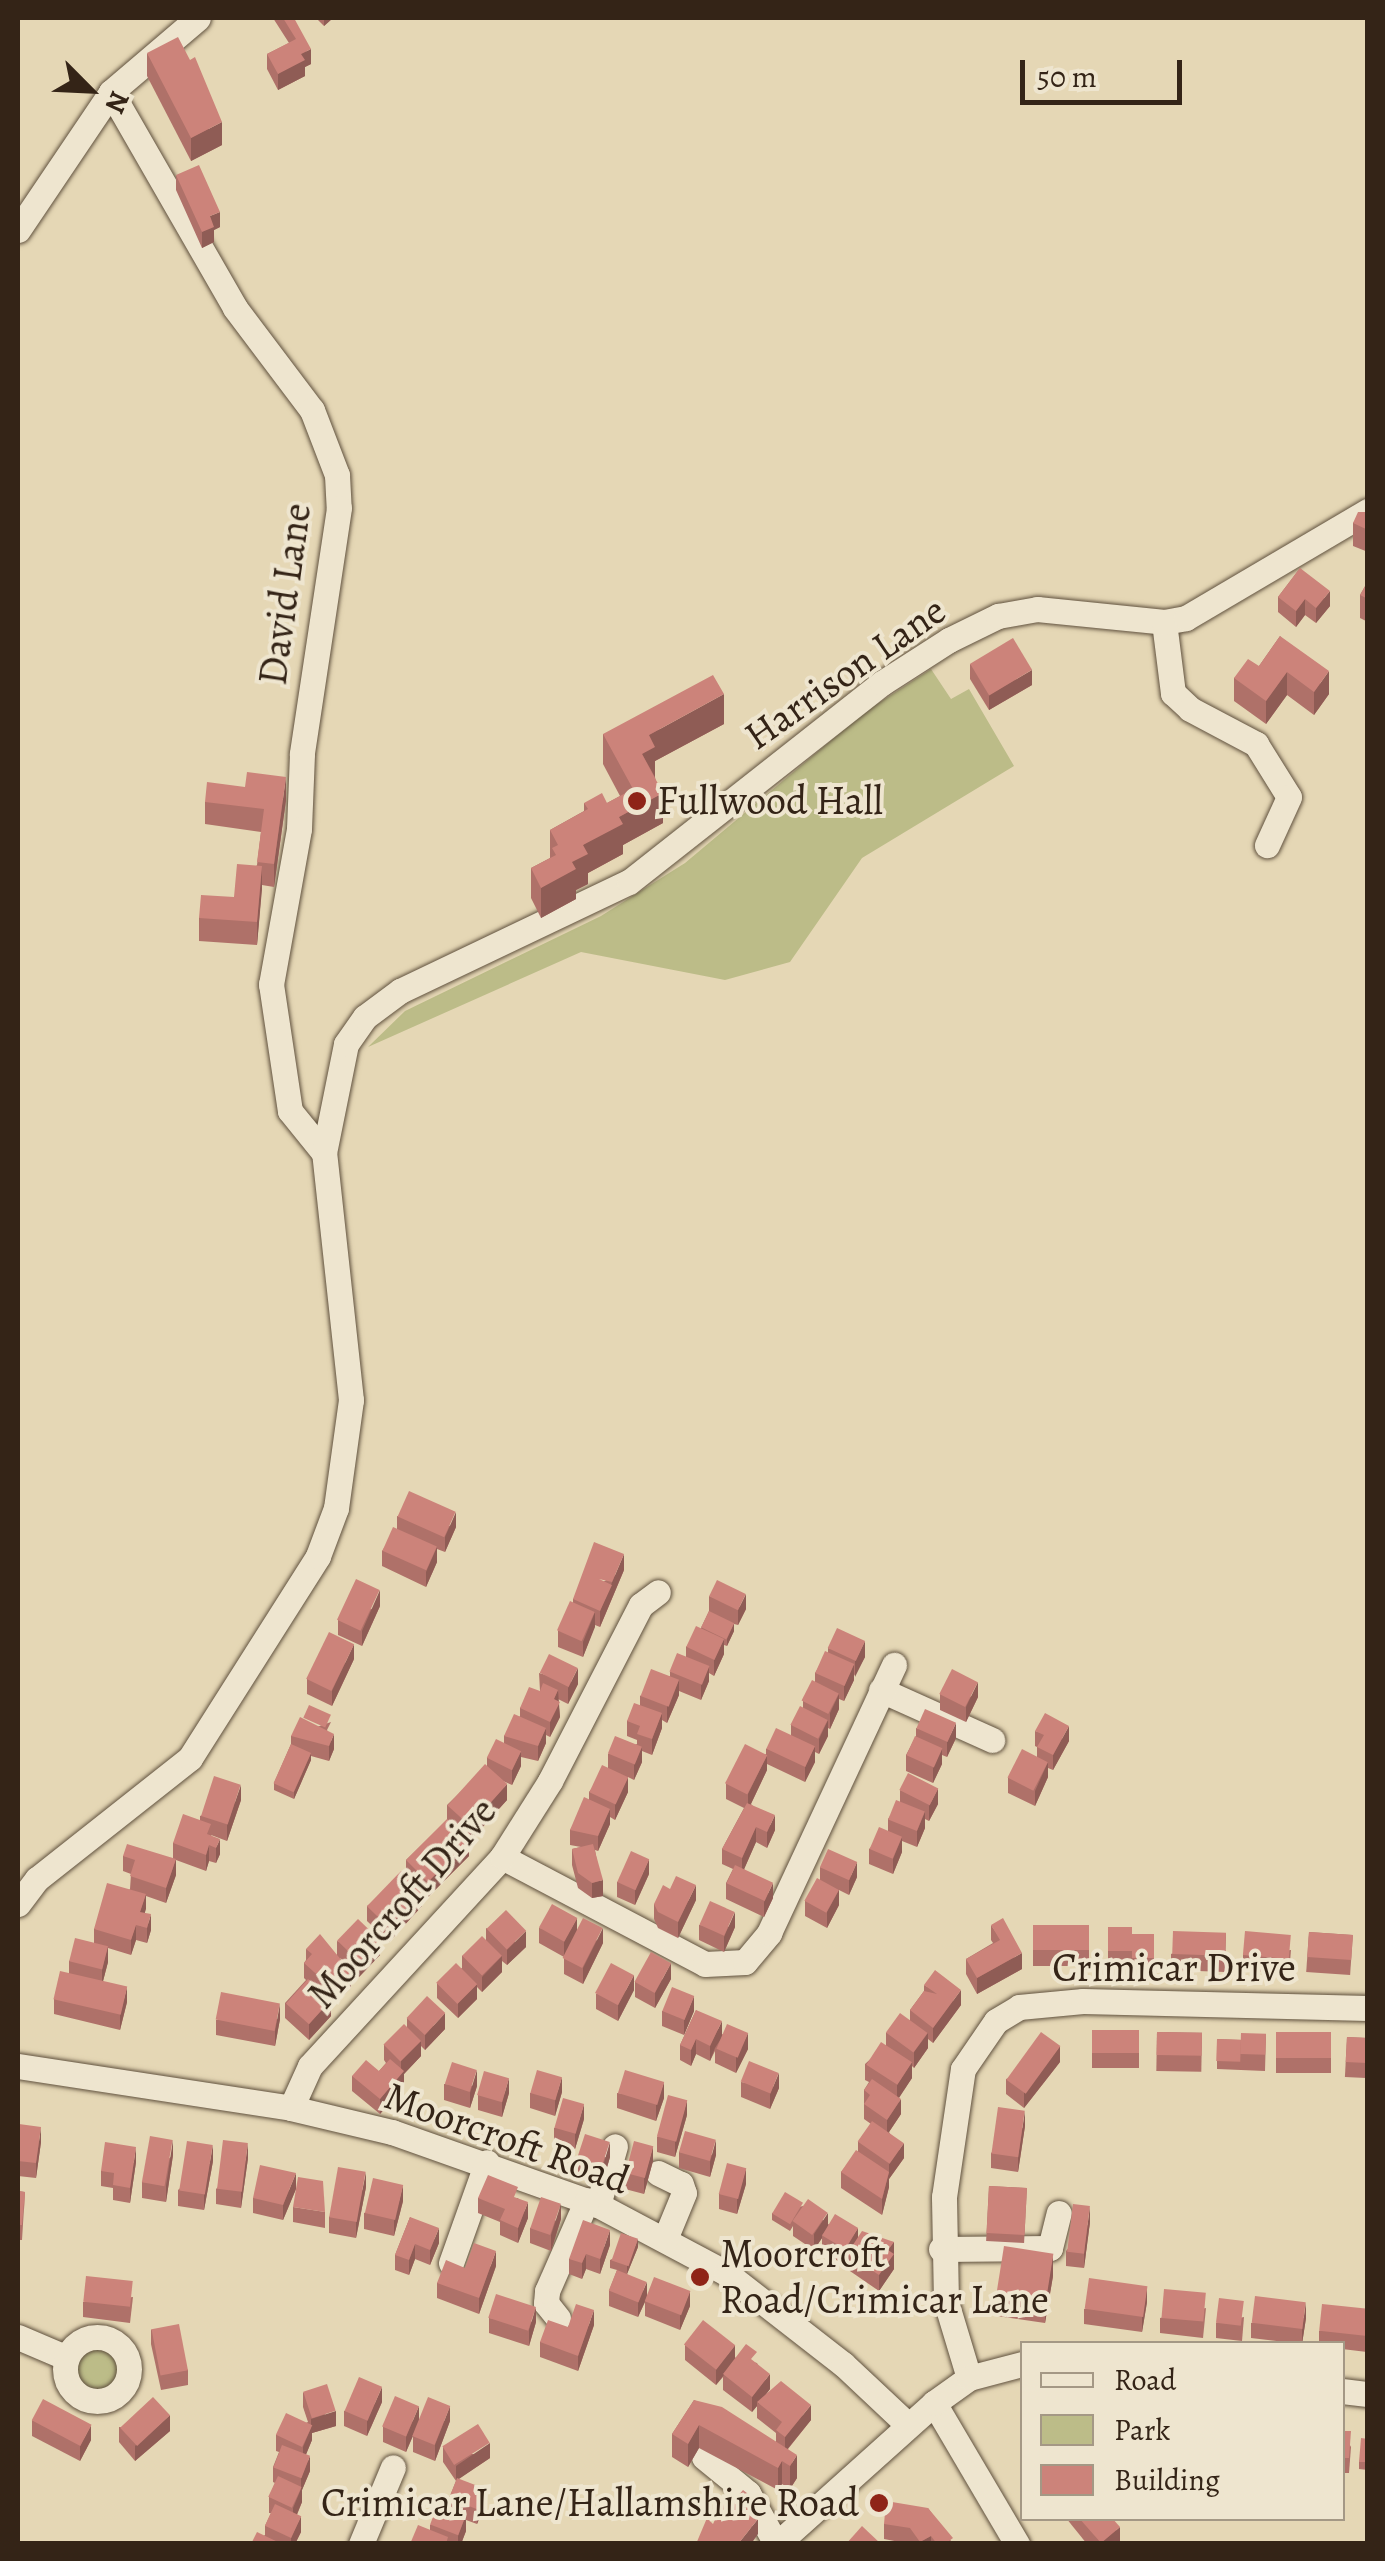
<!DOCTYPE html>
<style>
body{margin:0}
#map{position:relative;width:1385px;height:2561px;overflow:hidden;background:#e5d7b5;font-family:Alegreya,serif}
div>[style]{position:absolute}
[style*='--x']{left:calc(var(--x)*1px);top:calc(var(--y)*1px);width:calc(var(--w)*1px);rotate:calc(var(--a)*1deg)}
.green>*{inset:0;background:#bcbc88}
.round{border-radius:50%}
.roads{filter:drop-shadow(0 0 2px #60513e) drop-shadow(0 0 2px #60513e)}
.minor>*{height:25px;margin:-12.5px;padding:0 12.5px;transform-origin:12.5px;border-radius:12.5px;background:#eee5cf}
.minor>.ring{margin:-12.5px;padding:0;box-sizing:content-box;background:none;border:25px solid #eee5cf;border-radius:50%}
.wall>*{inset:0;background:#af7169;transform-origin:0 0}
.shaded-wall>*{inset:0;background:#8f5c55}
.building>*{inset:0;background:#cc837a;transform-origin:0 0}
.dots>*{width:28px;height:28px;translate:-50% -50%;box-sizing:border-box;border:5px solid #eee5cf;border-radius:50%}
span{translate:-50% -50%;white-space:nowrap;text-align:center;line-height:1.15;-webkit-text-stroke:8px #eee5cf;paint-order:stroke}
.street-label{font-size:40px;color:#342417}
.poi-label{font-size:40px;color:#342417}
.left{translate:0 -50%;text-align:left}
.right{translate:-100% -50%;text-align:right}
.frame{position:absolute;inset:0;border:20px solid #342417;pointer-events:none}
.legend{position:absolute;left:1020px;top:2341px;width:325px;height:180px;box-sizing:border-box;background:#eee5cf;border:2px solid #a49885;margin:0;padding:12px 18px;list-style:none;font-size:30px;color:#342417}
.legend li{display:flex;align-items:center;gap:20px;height:50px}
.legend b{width:50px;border:2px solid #a49885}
.north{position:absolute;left:40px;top:40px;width:100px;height:100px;-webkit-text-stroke:8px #eee5cf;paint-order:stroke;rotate:114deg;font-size:28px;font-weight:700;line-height:40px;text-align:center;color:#342417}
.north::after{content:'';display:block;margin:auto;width:35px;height:45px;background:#342417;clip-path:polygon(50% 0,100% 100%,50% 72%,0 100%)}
.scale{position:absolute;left:1020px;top:60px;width:162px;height:45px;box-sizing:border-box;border:5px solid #342417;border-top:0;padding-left:12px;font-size:30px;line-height:35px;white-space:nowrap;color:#342417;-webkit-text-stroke:8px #eee5cf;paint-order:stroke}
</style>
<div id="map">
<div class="green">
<i style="clip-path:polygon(931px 669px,951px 699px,969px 689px,1014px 766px,862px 858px,790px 962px,725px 980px,581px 952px,368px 1047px,405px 1011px,601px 916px,685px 863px,865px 712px)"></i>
<i class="round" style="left:74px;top:2347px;width:46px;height:46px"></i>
</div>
<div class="roads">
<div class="minor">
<i style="--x:111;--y:92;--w:249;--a:60.1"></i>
<i style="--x:235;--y:308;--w:128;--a:53"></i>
<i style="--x:312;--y:410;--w:70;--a:69"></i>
<i style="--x:337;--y:475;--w:33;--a:87"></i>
<i style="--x:339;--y:508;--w:249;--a:98.6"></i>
<i style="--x:302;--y:754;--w:75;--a:92.3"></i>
<i style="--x:299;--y:829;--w:158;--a:100.2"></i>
<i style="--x:271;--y:984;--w:128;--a:81.5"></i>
<i style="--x:290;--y:1111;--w:54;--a:51"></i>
<i style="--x:18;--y:230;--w:166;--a:-56"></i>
<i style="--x:111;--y:92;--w:114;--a:-40.4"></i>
<i style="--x:1164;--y:622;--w:72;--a:82.8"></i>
<i style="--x:1173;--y:693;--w:23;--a:43"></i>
<i style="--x:1190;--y:709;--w:75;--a:27.9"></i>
<i style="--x:1256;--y:744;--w:62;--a:58.1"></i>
<i style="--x:1289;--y:797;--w:53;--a:114.6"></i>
<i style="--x:881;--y:1690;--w:122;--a:24.2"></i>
<i style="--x:502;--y:1857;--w:229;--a:27.8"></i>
<i style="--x:705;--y:1964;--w:40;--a:-2.9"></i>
<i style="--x:745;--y:1962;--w:38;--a:-50"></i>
<i style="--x:769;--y:1933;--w:296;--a:-65"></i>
<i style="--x:18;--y:1904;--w:31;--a:-53"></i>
<i style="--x:37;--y:1879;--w:195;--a:-38.3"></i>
<i style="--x:190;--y:1758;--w:239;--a:-57.6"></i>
<i style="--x:318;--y:1556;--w:51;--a:-69.4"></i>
<i style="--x:336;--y:1508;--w:109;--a:-82.1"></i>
<i style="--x:351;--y:1400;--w:248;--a:-96.2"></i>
<i style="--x:324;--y:1153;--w:111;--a:-78.6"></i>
<i style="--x:346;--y:1044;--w:33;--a:-55"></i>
<i style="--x:365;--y:1017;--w:44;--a:-36.6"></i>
<i style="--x:400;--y:991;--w:254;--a:-25.5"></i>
<i style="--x:629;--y:882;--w:322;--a:-38.2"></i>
<i style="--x:882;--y:683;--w:80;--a:-32.7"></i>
<i style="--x:949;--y:640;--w:55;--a:-26.1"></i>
<i style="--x:998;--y:616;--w:40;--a:-10"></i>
<i style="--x:1037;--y:609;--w:128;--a:5.8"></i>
<i style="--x:1164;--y:622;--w:22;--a:-10"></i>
<i style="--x:1186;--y:618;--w:211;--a:-30.5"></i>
<i style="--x:18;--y:2066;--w:276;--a:8.7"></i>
<i style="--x:291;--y:2108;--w:104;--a:13.4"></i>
<i style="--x:392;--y:2132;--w:219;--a:19.5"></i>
<i style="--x:598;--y:2205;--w:145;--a:28"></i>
<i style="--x:726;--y:2273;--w:148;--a:37.9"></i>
<i style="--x:843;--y:2364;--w:89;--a:43.2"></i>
<i style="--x:291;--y:2108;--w:46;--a:-65.7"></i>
<i style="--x:310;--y:2066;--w:284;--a:-47.4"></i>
<i style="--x:502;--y:1857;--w:90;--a:-57.7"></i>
<i style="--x:550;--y:1781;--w:198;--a:-62.7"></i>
<i style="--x:641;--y:1605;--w:21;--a:-37"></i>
<i style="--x:658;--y:2173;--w:25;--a:26"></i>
<i style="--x:681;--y:2184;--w:9;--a:72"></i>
<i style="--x:684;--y:2193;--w:50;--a:112.4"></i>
<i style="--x:598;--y:2205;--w:61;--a:-73.9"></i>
<i style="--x:941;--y:2249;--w:109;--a:-0.5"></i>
<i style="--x:1050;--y:2248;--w:36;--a:-76"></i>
<i style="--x:451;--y:2263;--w:107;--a:-70.4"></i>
<i style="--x:558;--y:2318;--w:19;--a:-129"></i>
<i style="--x:546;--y:2303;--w:12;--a:-85"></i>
<i style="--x:547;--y:2291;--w:99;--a:-66.3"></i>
<i style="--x:18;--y:2337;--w:51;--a:23.1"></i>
<i class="ring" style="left:65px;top:2337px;width:39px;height:39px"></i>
<i style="--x:969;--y:2378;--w:79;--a:-106.8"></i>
<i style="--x:946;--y:2302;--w:105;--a:-91.1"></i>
<i style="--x:944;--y:2197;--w:129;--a:-81.6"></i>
<i style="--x:963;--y:2069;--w:58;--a:-55.5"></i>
<i style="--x:996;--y:2021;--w:27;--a:-31"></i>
<i style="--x:1019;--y:2007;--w:64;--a:-5.4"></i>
<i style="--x:1083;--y:2001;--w:285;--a:1.4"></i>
<i style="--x:1342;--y:2391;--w:26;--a:7"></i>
<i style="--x:934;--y:2403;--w:164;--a:59.5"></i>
<i style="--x:704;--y:2457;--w:57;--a:39.3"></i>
<i style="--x:748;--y:2493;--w:58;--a:61.2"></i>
<i style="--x:361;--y:2544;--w:83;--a:-67.4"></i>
<i style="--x:777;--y:2544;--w:211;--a:-41.9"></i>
<i style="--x:934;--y:2403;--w:43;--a:-35.5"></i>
<i style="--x:969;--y:2378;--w:55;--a:-14.8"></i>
</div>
</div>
<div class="wall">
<i style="clip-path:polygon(273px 18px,294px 18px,311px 64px,305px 67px,305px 76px,278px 90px,267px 69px,267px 54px,289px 43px)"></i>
<i style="clip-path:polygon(316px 18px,333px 18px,324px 26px)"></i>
<i style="clip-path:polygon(147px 53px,222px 145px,191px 161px,147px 76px)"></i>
<i style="clip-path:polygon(176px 175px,220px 227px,214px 230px,214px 242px,202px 248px,176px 190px)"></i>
<i style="clip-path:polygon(1368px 512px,1368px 552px,1353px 546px,1353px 523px)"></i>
<i style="clip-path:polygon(1300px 568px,1330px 606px,1316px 623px,1305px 615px,1296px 627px,1278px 612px,1278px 597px)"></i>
<i style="clip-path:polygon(1368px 581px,1368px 622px,1360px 618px,1360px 595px)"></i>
<i style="clip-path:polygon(1280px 636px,1329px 694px,1314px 715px,1287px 695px,1266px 724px,1234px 701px,1234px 678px,1259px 666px)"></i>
<i style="clip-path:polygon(970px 664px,1032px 685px,989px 710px,970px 679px)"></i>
<i style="clip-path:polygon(724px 724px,655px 761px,655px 777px,663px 823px,623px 845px,623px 854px,588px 873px,588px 884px,576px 890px,576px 899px,541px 918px,531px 898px,531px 868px,550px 858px,550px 830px,584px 811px,584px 803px,607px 803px,620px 796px,603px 764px,603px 734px)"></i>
<i style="clip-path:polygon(286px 800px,274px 887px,262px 885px,257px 945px,199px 941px,199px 918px,234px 897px,257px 865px,261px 832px,205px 824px,205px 802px)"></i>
<i style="clip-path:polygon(397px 1516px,456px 1527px,445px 1552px,437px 1549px,437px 1562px,426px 1587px,382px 1566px,382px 1551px,397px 1529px)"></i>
<i style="clip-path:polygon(624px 1570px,600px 1627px,595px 1625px,583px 1657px,558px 1647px,558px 1631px,573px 1603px,573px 1599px)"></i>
<i style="clip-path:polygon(709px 1596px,746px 1609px,738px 1625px,734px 1624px,734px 1631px,727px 1646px,724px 1645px,724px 1654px,714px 1676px,709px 1673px,709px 1681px,701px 1700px,679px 1691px,679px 1695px,667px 1723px,662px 1720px,662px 1728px,652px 1755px,642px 1751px,642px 1762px,634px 1780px,628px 1777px,628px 1792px,615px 1820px,610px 1817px,610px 1824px,598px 1851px,595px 1850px,603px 1896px,592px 1898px,578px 1888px,572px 1865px,572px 1849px,581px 1847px,570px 1845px,570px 1830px,589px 1799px,589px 1792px,608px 1768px,608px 1754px,637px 1744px,637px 1740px,627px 1736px,627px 1721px,640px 1705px,640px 1696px,670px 1676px,670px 1672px,686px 1657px,686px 1647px,701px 1628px,709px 1611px)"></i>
<i style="clip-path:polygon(380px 1606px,362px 1646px,338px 1635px,338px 1620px)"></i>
<i style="clip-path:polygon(828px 1648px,865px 1657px,854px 1676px,854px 1680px,844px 1701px,839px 1699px,839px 1709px,830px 1729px,828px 1728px,828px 1736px,819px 1754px,815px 1752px,815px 1762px,805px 1782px,767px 1764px,767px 1770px,751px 1804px,775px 1830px,767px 1848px,756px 1842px,744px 1869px,773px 1898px,764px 1917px,726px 1899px,726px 1883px,733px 1869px,722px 1864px,722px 1849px,744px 1808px,726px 1799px,726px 1784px,766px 1754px,766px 1749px,791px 1735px,791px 1725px,803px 1708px,803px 1701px,815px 1682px,815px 1673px,828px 1652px)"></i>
<i style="clip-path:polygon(354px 1659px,332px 1706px,307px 1694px,307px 1679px)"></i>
<i style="clip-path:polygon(539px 1673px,578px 1684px,568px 1704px,558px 1699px,560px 1717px,550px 1737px,546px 1735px,546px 1743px,538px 1761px,521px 1757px,521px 1766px,512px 1785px,503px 1781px,507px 1800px,470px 1841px,456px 1828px,469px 1856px,428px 1897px,422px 1892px,422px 1906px,389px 1942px,367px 1921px,367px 1906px,406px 1876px,406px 1860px,447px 1820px,447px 1805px,487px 1766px,487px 1758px,504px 1743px,504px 1736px,520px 1716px,520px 1708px,540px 1691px)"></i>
<i style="clip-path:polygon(940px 1694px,978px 1697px,966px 1722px,940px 1710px)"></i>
<i style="clip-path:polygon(331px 1722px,327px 1730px,334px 1749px,329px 1761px,311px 1756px,311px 1760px,294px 1799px,274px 1790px,274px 1783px,291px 1744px,291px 1736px)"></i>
<i style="clip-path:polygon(916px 1728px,956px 1738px,947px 1757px,942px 1755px,942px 1764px,933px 1783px,906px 1771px,906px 1755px,916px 1736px)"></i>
<i style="clip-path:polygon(1035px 1731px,1069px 1741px,1053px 1770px,1048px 1768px,1048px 1777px,1035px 1806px,1008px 1793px,1008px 1778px,1037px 1757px,1037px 1747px,1035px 1746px)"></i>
<i style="clip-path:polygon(900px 1790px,938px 1804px,929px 1821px,925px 1819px,925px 1828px,917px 1847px,902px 1841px,902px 1852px,893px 1874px,869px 1864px,869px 1849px,888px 1831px,888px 1819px,900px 1802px)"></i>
<i style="clip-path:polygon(241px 1800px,227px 1841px,211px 1835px,220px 1854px,216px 1863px,209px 1861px,206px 1871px,176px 1860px,176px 1875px,166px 1903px,146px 1896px,145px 1913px,151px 1930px,147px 1943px,136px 1940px,131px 1955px,108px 1948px,108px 1962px,103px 1981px,127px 2002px,120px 2030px,54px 2014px,54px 1999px,69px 1973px,69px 1961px,94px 1943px,94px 1929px,130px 1889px,131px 1874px,123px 1871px,123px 1856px,173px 1858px,173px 1843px,200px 1820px,200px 1816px)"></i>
<i style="clip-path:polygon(820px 1867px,857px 1877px,849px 1895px,839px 1890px,839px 1905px,827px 1928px,805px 1916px,805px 1901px,820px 1880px)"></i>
<i style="clip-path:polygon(649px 1874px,635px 1905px,617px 1897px,617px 1882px)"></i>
<i style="clip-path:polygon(696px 1900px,678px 1938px,658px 1928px,654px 1919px,654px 1904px)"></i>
<i style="clip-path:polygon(699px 1925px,735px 1927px,724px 1952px,699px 1940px)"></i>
<i style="clip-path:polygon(991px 1925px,1022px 1969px,977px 1994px,966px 1974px,966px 1959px,993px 1943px,991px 1940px)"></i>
<i style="left:1089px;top:1925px;width:41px;height:56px;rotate:90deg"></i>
<i style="clip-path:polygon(1108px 1927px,1132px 1942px,1154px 1934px,1154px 1966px,1108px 1966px)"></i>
<i style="clip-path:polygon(486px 1928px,526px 1947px,507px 1965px,502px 1961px,502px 1972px,482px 1992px,477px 1987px,477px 1999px,458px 2018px,437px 1998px,437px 1983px,462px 1968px,462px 1956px,486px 1940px)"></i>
<i style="clip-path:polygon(539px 1928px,577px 1932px,603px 1943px,583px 1984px,564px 1974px,564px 1957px,539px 1943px)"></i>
<i style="left:1309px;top:1932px;width:44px;height:40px;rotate:4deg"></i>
<i style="clip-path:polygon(1226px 1933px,1225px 1972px,1171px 1970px,1171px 1954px)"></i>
<i style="clip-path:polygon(337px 1941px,380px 1955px,359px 1977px,340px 1958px,351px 1987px,334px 2006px,331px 2003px,331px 2016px,309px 2040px,285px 2018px,285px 2003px,306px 1980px,304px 1978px,304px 1963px,306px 1960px,306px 1949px,337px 1955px)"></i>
<i style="clip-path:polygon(1291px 1950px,1289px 1974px,1243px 1970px,1243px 1955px)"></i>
<i style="clip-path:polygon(671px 1979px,655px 2008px,635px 1997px,635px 1982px)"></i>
<i style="clip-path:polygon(924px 1985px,961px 2005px,933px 2043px,928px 2039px,928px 2048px,914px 2068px,912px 2066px,912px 2078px,899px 2097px,901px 2114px,889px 2132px,904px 2158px,889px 2179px,889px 2187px,882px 2215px,841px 2188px,841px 2172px,858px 2151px,858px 2142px,871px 2124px,864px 2119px,864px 2090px,869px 2082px,865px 2080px,865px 2064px,886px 2045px,886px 2033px,910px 2020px,910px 2010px,924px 1991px)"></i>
<i style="clip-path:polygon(634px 1990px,618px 2021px,596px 2009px,596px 1994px)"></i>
<i style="clip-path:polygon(696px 2010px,722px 2034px,748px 2049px,736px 2073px,715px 2063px,715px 2051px,710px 2061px,696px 2054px,691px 2066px,680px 2060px,680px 2045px)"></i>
<i style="clip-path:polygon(662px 2011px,694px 2011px,684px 2035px,662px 2026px)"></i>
<i style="clip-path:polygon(407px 2018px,445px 2029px,425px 2050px,421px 2046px,421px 2056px,404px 2074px,404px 2086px,380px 2114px,352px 2091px,352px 2076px,379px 2071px,386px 2063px,384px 2060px,384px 2045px,407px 2027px)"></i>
<i style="clip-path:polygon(280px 2019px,275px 2046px,216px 2035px,216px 2020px)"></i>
<i style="left:1092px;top:2030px;width:47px;height:38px"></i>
<i style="left:1157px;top:2032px;width:45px;height:39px;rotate:1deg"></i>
<i style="left:1276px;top:2032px;width:55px;height:41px"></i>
<i style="clip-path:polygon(1266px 2034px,1265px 2071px,1217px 2069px,1217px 2039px,1241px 2040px)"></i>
<i style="left:1347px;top:2037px;width:21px;height:40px;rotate:3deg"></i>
<i style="clip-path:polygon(1060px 2062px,1024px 2108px,1006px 2094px,1006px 2079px)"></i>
<i style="clip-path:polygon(741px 2082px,779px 2088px,770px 2109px,741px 2097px)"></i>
<i style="clip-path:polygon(444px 2084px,477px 2086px,470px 2108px,444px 2100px)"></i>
<i style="clip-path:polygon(562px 2092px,555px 2116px,530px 2108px,530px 2093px)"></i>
<i style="clip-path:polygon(509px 2093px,502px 2117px,478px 2110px,478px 2095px)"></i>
<i style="clip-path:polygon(617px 2093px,664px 2098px,656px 2121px,617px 2108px)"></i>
<i style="clip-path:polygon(687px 2115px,675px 2157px,657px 2152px,657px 2137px)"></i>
<i style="clip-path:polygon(584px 2119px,575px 2149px,554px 2143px,554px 2128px)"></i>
<i style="clip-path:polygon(1025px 2126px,1018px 2172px,991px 2168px,991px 2153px)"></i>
<i style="clip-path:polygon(18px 2135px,41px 2142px,36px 2178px,18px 2176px)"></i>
<i style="clip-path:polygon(679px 2152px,716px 2155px,710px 2177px,679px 2168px)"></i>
<i style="clip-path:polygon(173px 2155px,166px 2202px,142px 2198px,142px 2182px)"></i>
<i style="clip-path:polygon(610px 2157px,603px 2181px,578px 2174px,578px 2158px)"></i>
<i style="clip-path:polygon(248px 2158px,241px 2208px,216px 2204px,216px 2189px)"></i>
<i style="clip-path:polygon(213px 2161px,204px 2210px,178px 2206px,178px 2190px)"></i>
<i style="clip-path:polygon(653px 2161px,644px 2194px,625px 2189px,625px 2173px)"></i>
<i style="clip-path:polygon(136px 2162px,130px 2203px,113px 2200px,113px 2188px,101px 2186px,101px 2171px)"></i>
<i style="clip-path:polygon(746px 2184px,737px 2214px,719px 2209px,719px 2194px)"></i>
<i style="left:989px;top:2186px;width:38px;height:55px;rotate:3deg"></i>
<i style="clip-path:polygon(366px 2187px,356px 2238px,329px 2233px,329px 2217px)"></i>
<i style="clip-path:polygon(296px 2189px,283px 2220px,253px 2213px,253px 2198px)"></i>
<i style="clip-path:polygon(18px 2191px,25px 2192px,22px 2240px,18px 2240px)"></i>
<i style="clip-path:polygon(478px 2198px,518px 2198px,528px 2218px,518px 2243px,500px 2235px,500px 2222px,478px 2213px)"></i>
<i style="clip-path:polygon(403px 2201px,394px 2236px,364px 2229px,364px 2213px)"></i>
<i style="clip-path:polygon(803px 2206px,828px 2224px,858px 2238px,894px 2242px,894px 2269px,879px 2291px,847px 2269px,847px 2261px,844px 2265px,822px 2250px,822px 2238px,814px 2250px,793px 2236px,793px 2226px,790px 2231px,772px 2220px,772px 2213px)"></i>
<i style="clip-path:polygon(293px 2207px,325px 2212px,325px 2228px,293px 2222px)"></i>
<i style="clip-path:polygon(410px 2217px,439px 2243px,430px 2265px,415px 2259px,409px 2275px,395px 2270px,395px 2255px)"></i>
<i style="clip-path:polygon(561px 2219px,551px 2251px,530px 2243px,530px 2228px)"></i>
<i style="clip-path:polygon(1090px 2222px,1084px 2268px,1066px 2266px,1066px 2251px)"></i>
<i style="clip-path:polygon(610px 2245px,600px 2274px,586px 2269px,582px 2279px,569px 2274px,569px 2259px)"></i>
<i style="clip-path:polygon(638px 2247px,627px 2274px,647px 2296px,690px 2306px,680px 2330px,645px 2316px,645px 2302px,638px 2317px,609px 2306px,609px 2291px,617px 2270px,610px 2268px,610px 2260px)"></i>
<i style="clip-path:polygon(496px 2266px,479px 2314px,437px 2298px,437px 2283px,465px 2268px)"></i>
<i style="clip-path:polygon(1053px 2276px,1045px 2323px,997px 2316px,997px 2293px)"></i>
<i style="clip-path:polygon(133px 2297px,130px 2323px,83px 2317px,83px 2302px)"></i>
<i style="clip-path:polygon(1147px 2302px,1142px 2332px,1084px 2324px,1084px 2309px)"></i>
<i style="clip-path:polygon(1206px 2308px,1203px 2338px,1160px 2333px,1160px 2318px)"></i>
<i style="clip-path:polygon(1368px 2309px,1367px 2352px,1342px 2349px,1342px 2344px,1319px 2344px,1319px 2331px)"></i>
<i style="clip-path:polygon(1244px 2317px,1242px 2341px,1216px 2338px,1216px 2323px)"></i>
<i style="clip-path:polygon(489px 2318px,536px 2322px,529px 2346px,489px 2333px)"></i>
<i style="clip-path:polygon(1306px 2318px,1302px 2344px,1251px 2338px,1251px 2323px)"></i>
<i style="clip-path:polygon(594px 2325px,578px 2371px,540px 2357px,540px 2342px,568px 2327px)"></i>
<i style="clip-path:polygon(151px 2329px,188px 2370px,188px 2385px,161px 2390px,151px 2344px)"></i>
<i style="clip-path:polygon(685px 2345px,757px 2363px,770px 2389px,765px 2395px,811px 2420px,788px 2449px,797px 2478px,790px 2489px,782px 2484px,778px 2490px,699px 2448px,688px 2467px,672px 2457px,672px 2434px,694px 2400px,776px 2442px,776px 2433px,757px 2418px,757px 2406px,752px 2412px,723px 2390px,723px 2377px,716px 2385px,685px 2360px)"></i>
<i style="clip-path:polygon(303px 2392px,336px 2426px,312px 2433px,312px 2440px,306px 2454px,310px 2471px,302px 2490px,302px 2502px,297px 2515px,301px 2532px,295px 2544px,251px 2544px,265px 2535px,265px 2526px,271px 2513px,269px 2513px,269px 2497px,275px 2483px,273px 2482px,273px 2467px,279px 2452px,276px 2451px,276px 2435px,308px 2422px,303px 2407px)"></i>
<i style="clip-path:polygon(382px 2402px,367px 2436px,344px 2426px,344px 2411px)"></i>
<i style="clip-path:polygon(32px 2420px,91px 2440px,80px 2461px,32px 2436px)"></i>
<i style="clip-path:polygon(419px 2420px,450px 2421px,435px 2461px,413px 2452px,413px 2436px,406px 2452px,383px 2442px,383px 2427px)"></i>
<i style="clip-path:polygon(119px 2427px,170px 2431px,135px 2461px,119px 2442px)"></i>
<i style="clip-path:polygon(1342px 2431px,1351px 2447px,1349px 2473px,1342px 2473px)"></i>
<i style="clip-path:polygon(1368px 2439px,1368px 2470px,1359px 2469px,1359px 2462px)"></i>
<i style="clip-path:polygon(443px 2447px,490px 2458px,458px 2479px,485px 2505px,477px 2524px,466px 2520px,466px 2531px,461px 2544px,410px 2544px,430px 2530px,430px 2525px,449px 2508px,449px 2498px,456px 2481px,443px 2462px)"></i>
<i style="clip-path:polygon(928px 2508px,953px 2544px,910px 2544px,884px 2539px,884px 2524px)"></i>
<i style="clip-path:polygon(1066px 2518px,1112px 2518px,1120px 2542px,1118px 2544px,1087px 2544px)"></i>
</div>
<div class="shaded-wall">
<i style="clip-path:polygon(324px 18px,333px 18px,324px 26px)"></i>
<i style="clip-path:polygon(311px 49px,311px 64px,305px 67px,305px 76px,278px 90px,278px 74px,301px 54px)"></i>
<i style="clip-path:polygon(222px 122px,222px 145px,191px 161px,191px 138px)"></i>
<i style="clip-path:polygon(220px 212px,220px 227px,214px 230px,214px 242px,202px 248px,202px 232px,210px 216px)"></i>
<i style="clip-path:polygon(1330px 591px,1330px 606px,1316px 623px,1316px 608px)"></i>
<i style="clip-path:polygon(1305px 599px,1305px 615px,1296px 627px,1296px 611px)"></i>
<i style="clip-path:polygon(1032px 670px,1032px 685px,989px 710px,989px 695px)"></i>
<i style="clip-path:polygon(1329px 671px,1329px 694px,1314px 715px,1314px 692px)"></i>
<i style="clip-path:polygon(1287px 672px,1287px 695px,1266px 724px,1266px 701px)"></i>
<i style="clip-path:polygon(724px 694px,724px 724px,655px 761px,655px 777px,642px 754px,649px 735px)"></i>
<i style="clip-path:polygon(286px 777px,286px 800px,274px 887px,274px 864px)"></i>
<i style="clip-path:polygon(663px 793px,663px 823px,623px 845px,623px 854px,588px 873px,588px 884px,576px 890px,576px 899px,541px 918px,541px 888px,583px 845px,619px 817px)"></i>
<i style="clip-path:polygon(262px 866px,262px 889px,257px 945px,257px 922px)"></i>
<i style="clip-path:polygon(456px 1512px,456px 1527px,445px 1552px,445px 1537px)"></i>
<i style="clip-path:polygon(437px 1547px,437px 1562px,426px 1587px,426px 1572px)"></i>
<i style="clip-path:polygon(624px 1554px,624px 1570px,600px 1627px,600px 1611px)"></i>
<i style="clip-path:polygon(380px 1590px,380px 1606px,362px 1646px,362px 1631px)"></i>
<i style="clip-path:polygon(746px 1594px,746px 1609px,738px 1625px,738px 1610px)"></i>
<i style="clip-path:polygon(595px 1612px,595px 1627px,583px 1657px,583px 1642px)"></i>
<i style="clip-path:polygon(734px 1623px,734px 1631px,727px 1646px,727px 1639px)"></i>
<i style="clip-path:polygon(724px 1639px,724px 1654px,714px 1676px,714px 1660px)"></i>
<i style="clip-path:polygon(865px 1641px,865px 1657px,855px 1677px,855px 1661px)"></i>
<i style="clip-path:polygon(354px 1644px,354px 1659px,332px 1706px,332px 1691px)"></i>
<i style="clip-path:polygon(854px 1664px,854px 1680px,844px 1701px,844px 1686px)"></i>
<i style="clip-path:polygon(709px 1666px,709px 1681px,701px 1700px,701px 1685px)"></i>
<i style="clip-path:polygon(578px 1668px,578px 1684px,568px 1704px,568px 1688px)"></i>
<i style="clip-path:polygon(679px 1680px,679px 1695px,667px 1723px,667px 1707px)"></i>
<i style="clip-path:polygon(978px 1682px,978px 1697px,966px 1722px,966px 1707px)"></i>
<i style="clip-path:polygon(558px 1690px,560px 1717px,550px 1737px,550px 1722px,554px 1699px)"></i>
<i style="clip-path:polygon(839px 1694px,839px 1709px,830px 1729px,830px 1713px)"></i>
<i style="clip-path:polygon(662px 1713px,662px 1728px,652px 1755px,652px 1739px)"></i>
<i style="clip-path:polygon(828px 1720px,828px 1736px,819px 1754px,819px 1739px)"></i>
<i style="clip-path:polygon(956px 1723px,956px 1738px,947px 1757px,947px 1742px)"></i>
<i style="clip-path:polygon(1069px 1726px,1069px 1741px,1053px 1770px,1053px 1755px)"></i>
<i style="clip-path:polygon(546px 1728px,546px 1743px,538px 1761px,538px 1746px)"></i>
<i style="clip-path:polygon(334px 1734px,334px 1749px,329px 1761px,329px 1746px)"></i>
<i style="clip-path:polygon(815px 1746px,815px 1762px,805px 1782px,805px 1767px)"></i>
<i style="clip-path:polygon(642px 1747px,642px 1762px,634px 1780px,634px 1765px)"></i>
<i style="clip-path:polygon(942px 1748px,942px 1764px,933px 1783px,933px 1768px)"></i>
<i style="clip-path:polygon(521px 1751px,521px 1766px,512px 1785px,512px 1770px)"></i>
<i style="clip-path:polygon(311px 1753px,311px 1760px,294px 1799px,294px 1792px)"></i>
<i style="clip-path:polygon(767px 1755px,767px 1770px,748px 1810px,748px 1794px)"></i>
<i style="clip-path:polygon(1048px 1762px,1048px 1777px,1035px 1806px,1035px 1791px)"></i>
<i style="clip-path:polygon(628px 1777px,628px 1792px,615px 1820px,615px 1804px)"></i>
<i style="clip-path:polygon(507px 1784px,507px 1800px,470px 1841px,470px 1826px)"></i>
<i style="clip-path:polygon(241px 1785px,241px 1800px,227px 1841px,227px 1825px)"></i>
<i style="clip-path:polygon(938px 1788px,938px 1804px,929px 1821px,929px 1806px)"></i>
<i style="clip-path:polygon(610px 1809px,610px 1824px,598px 1851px,598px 1836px)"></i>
<i style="clip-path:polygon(925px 1812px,925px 1828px,917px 1847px,917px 1831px)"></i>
<i style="clip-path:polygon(775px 1815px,775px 1830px,767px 1848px,767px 1832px)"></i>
<i style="clip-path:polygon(756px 1827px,756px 1842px,742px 1874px,742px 1858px)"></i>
<i style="clip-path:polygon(902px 1837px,902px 1852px,893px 1874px,893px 1859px)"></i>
<i style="clip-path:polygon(220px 1839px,220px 1854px,216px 1863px,216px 1848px)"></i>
<i style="clip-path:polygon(469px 1841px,469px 1856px,428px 1897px,428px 1882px)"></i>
<i style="clip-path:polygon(209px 1845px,209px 1861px,206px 1871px,206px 1855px)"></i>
<i style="clip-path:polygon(176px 1859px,176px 1875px,166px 1903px,166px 1888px)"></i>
<i style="clip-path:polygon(649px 1859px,649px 1874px,635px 1905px,635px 1890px)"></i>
<i style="clip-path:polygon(857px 1862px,857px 1877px,849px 1895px,849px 1880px)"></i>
<i style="clip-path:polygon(603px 1880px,603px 1896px,592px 1898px,592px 1883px)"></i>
<i style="clip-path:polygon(773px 1883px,773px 1898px,764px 1917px,764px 1902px)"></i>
<i style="clip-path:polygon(696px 1885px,696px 1900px,678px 1938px,678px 1922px)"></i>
<i style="clip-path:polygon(839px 1890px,839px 1905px,827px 1928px,827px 1912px)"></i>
<i style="clip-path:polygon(422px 1891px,422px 1906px,389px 1942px,389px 1927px)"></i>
<i style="clip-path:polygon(146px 1894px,146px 1909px,140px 1927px,140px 1912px)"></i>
<i style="clip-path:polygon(735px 1912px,735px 1927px,724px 1952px,724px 1937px)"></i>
<i style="clip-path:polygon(151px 1914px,151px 1930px,147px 1943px,147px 1928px)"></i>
<i style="clip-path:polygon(577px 1918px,577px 1933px,564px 1957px,564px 1941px)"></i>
<i style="clip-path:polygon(136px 1925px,136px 1940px,131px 1955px,131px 1940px)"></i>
<i style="clip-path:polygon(603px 1928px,603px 1943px,583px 1984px,583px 1968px)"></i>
<i style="clip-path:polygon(526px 1931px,526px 1947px,507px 1965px,507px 1950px)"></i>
<i style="clip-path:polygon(380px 1940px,380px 1955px,359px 1977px,359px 1962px)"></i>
<i style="clip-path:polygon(108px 1946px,108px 1962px,102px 1985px,102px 1969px)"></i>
<i style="clip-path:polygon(1022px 1953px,1022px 1969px,977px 1994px,977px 1978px)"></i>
<i style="clip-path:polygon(502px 1956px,502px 1972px,482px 1992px,482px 1977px)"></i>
<i style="clip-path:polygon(671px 1963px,671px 1979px,655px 2008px,655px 1993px)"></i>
<i style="clip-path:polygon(351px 1972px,351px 1987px,334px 2006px,334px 1990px)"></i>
<i style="clip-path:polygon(634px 1975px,634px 1990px,618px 2021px,618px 2005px)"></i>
<i style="clip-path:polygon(477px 1984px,477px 1999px,458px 2018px,458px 2003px)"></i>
<i style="clip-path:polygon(127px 1987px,127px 2002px,120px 2030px,120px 2015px)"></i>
<i style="clip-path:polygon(961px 1990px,961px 2005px,933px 2043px,933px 2028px)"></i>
<i style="clip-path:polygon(694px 1996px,694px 2011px,684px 2035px,684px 2020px)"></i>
<i style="clip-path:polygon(331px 2000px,331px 2016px,309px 2040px,309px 2024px)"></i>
<i style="clip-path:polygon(280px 2004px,280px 2019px,275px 2046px,275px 2031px)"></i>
<i style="clip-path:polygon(445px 2013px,445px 2029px,425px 2050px,425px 2035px)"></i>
<i style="clip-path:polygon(722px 2021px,722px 2037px,715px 2048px,710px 2061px,710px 2046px)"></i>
<i style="clip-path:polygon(748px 2033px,748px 2049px,736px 2073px,736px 2057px)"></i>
<i style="clip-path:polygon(928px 2033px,928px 2048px,914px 2068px,914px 2052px)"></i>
<i style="clip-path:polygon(696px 2039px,696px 2054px,691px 2066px,691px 2050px)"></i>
<i style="clip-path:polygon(421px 2041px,421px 2056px,404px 2074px,404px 2086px,380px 2114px,380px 2099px,401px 2073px,401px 2061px)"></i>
<i style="clip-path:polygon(1060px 2046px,1060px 2062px,1024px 2108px,1024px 2093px)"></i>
<i style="clip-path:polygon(912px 2062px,912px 2078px,897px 2101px,897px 2085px)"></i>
<i style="clip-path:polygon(477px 2070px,477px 2086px,470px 2108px,470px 2093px)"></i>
<i style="clip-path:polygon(779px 2073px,779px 2088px,770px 2109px,770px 2094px)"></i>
<i style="clip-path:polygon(562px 2077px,562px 2092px,555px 2116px,555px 2100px)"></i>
<i style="clip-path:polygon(509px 2078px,509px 2093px,502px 2117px,502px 2102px)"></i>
<i style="clip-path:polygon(664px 2082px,664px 2098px,656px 2121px,656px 2105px)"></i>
<i style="clip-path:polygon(901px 2099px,901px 2114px,887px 2135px,887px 2120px)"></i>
<i style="clip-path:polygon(687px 2100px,687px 2115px,675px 2157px,675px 2142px)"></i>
<i style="clip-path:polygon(584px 2104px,584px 2119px,575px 2149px,575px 2134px)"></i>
<i style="clip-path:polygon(1025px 2111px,1025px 2126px,1018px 2172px,1018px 2157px)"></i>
<i style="clip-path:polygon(41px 2127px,41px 2142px,36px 2178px,36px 2163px)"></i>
<i style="clip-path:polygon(173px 2140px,173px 2155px,166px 2202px,166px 2186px)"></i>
<i style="clip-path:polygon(716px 2140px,716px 2155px,710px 2177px,710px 2162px)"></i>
<i style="clip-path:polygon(610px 2142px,610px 2157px,603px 2181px,603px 2166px)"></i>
<i style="clip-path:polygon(248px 2143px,248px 2158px,241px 2208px,241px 2193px)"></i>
<i style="clip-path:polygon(904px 2143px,904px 2158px,889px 2179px,889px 2164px)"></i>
<i style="clip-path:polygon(213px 2145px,213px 2161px,204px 2210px,204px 2194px)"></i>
<i style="clip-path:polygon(653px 2146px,653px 2161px,644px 2194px,644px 2179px)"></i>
<i style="clip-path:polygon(136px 2147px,136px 2162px,130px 2203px,130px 2188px)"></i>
<i style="clip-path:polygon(746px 2168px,746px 2184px,737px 2214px,737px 2199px)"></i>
<i style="clip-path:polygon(366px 2172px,366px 2187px,356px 2238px,356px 2222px)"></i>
<i style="clip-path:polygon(889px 2172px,889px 2187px,882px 2215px,882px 2199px)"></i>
<i style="clip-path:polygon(296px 2173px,296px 2189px,283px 2220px,283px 2205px)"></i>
<i style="clip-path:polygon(403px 2185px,403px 2201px,394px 2236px,394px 2221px)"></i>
<i style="clip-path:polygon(528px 2202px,528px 2218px,518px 2243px,518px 2228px)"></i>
<i style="clip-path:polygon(561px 2204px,561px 2219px,551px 2251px,551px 2235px)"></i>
<i style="clip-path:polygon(1090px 2206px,1090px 2222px,1084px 2268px,1084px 2253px)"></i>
<i style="clip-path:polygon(828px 2213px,828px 2228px,822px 2235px,822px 2238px,814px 2250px,814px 2234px)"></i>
<i style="clip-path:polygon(439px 2228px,439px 2243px,430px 2265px,430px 2250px)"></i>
<i style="clip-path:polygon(858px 2228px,858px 2244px,847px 2254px,847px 2261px,844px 2265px,844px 2249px)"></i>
<i style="clip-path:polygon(610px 2230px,610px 2245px,600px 2274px,600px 2259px)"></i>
<i style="clip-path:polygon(638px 2239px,638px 2247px,627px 2274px,627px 2266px)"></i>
<i style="clip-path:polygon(894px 2242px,894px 2269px,879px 2291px,879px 2275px,888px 2250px)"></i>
<i style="clip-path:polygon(415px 2244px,415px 2259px,409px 2275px,409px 2260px)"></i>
<i style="clip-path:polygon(496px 2251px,496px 2266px,479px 2314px,479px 2298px)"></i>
<i style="clip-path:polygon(586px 2254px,586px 2269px,582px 2279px,582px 2263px)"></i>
<i style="clip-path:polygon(1053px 2254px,1053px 2276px,1045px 2323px,1045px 2300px)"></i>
<i style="clip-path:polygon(647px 2282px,647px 2297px,638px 2317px,638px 2302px)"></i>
<i style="clip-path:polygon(1147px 2286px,1147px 2302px,1142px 2332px,1142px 2317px)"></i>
<i style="clip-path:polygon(690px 2291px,690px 2306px,680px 2330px,680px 2315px)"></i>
<i style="clip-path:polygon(1306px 2302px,1306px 2318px,1302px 2344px,1302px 2330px)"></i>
<i style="clip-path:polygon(536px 2307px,536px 2322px,529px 2346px,529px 2330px)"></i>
<i style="clip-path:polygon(594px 2310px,594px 2325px,578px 2371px,578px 2356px)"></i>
<i style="clip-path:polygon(735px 2345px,735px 2361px,716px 2385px,716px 2369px)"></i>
<i style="clip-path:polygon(770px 2374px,770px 2389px,759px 2404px,757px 2402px,757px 2406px,752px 2412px,752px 2397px)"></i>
<i style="clip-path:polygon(382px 2387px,382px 2402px,367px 2436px,367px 2421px)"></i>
<i style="clip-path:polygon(811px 2405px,811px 2420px,785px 2452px,785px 2437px)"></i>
<i style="clip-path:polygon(419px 2406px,419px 2421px,406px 2452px,406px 2437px)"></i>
<i style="clip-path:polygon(450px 2406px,450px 2421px,435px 2461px,435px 2445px)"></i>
<i style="clip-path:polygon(336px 2411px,336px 2426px,312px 2433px,312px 2440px,303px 2462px,303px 2447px,311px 2428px,311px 2419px)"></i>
<i style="clip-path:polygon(170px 2415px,170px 2431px,135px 2461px,135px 2446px)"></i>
<i style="clip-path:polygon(91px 2425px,91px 2440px,80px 2461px,80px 2446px)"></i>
<i style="clip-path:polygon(699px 2425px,699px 2448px,688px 2467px,688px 2444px)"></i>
<i style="clip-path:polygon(490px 2443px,490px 2458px,456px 2481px,456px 2466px)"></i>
<i style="clip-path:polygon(797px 2455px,797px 2478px,790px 2489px,790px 2466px)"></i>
<i style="clip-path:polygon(310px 2456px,310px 2471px,302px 2490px,302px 2502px,293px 2523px,293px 2508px,301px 2489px,301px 2478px)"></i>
<i style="clip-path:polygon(782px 2461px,782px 2484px,778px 2490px,778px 2468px)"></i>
<i style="clip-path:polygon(485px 2489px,485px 2505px,477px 2524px,477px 2509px)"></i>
<i style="clip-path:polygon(756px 2500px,756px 2516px,748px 2526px,748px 2511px)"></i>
<i style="clip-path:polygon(466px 2515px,466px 2531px,461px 2544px,458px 2544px,458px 2536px)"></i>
<i style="clip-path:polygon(301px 2516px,301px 2532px,295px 2544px,291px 2544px,291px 2538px)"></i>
<i style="clip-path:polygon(758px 2519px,758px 2534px,751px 2544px,738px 2544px)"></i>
<i style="clip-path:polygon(1120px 2527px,1120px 2542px,1118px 2544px,1101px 2543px)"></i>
<i style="clip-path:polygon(931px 2536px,931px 2544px,920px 2544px,920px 2542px)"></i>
</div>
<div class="building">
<i style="clip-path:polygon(283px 18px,294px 18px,311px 49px,301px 54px,305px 60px,278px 74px,267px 54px,296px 39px)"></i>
<i style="clip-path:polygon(178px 37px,190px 60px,195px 57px,222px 122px,191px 138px,147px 53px)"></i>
<i style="clip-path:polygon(199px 165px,220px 212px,210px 216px,214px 227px,202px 232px,176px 175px)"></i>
<i style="clip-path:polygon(1358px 512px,1368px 512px,1368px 530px,1353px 523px)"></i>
<i style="clip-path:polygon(1300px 568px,1330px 591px,1316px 608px,1305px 599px,1296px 611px,1278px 597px)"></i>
<i style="clip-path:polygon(1368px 581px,1368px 599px,1360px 595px)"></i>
<i style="clip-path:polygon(1280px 636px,1329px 671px,1314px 692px,1287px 672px,1266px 701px,1234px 678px,1248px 659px,1259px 666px)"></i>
<i style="left:1013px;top:638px;width:37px;height:50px;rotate:59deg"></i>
<i style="clip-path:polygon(713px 675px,724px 694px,649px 735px,655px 747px,642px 754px,663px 793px,619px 817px,623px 824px,583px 845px,588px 854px,572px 862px,576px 869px,541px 888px,531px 868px,556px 855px,552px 848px,558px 845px,550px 830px,588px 809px,584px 803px,602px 793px,607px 803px,633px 789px,603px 734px)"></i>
<i style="clip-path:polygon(247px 772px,286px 777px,274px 864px,257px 862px,264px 809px,205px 802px,207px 782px,245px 787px)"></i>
<i style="clip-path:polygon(237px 864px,262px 866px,257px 922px,199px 918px,201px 895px,234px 897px)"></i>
<i style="left:409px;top:1491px;width:51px;height:28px;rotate:24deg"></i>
<i style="left:393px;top:1527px;width:48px;height:26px;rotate:24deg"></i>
<i style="clip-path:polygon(594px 1542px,624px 1554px,612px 1582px,599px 1579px,612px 1585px,600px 1611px,573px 1599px)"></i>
<i style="left:356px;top:1579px;width:26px;height:45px;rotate:25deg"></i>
<i style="left:717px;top:1580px;width:32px;height:18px;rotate:26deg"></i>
<i style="left:570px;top:1601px;width:27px;height:32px;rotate:24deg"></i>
<i style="left:709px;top:1611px;width:28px;height:18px;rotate:26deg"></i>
<i style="left:696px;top:1626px;width:31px;height:23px;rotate:25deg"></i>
<i style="left:837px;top:1628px;width:31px;height:22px;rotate:25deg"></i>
<i style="left:329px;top:1632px;width:28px;height:52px;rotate:26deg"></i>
<i style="left:825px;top:1651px;width:32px;height:24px;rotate:24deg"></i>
<i style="left:677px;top:1653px;width:35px;height:20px;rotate:22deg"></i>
<i style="left:549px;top:1654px;width:32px;height:21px;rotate:26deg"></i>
<i style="left:651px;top:1669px;width:30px;height:29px;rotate:21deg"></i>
<i style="left:952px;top:1669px;width:29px;height:28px;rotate:27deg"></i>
<i style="left:812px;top:1680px;width:30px;height:23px;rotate:27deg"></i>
<i style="clip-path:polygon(543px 1683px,558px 1690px,554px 1699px,560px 1702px,550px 1722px,520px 1708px,529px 1687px,540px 1691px)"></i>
<i style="clip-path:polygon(634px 1703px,662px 1713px,652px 1739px,637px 1734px,640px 1726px,627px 1721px)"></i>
<i style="left:309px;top:1705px;width:24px;height:14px;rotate:24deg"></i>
<i style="left:800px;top:1706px;width:31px;height:21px;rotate:27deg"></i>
<i style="left:925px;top:1709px;width:34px;height:21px;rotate:24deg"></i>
<i style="clip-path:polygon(1045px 1713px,1069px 1726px,1053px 1755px,1037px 1747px,1044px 1735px,1035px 1731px)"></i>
<i style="clip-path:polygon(514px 1714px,546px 1728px,538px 1746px,504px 1736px)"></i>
<i style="clip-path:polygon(300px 1717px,334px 1734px,329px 1746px,291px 1736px)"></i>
<i style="left:776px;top:1728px;width:43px;height:23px;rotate:25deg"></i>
<i style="left:615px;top:1736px;width:29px;height:19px;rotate:22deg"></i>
<i style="left:915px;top:1736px;width:30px;height:21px;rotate:24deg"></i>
<i style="left:496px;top:1739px;width:28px;height:21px;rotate:26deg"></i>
<i style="left:291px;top:1744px;width:22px;height:43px;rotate:24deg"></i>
<i style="left:745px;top:1744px;width:25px;height:44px;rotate:27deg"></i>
<i style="left:1022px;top:1749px;width:29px;height:32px;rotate:27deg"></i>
<i style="left:485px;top:1764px;width:30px;height:56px;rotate:42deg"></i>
<i style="left:602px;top:1765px;width:29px;height:30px;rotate:25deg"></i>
<i style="left:908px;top:1773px;width:34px;height:19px;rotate:27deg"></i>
<i style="left:214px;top:1776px;width:28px;height:42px;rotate:18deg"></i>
<i style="clip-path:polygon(584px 1797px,610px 1809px,598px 1836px,570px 1830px)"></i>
<i style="left:896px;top:1800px;width:31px;height:21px;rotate:22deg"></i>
<i style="clip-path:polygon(747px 1803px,775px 1815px,767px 1832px,756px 1827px,742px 1858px,722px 1849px)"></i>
<i style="clip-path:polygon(183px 1814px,211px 1824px,207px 1834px,220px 1839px,216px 1848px,209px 1845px,206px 1855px,173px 1843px)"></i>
<i style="left:447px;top:1819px;width:31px;height:58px;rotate:45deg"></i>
<i style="left:879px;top:1827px;width:25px;height:24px;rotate:23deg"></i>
<i style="clip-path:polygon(127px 1844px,176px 1859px,166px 1888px,130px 1876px,135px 1860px,123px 1856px)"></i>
<i style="clip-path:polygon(593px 1844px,603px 1880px,592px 1883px,578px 1873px,572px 1849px)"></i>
<i style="left:828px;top:1849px;width:32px;height:20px;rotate:24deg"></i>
<i style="left:631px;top:1851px;width:20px;height:34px;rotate:24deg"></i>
<i style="left:735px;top:1865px;width:42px;height:20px;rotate:25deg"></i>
<i style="left:401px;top:1871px;width:29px;height:49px;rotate:44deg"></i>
<i style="clip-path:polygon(676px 1876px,696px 1885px,678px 1922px,658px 1912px,654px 1904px,663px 1885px,670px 1889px)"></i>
<i style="left:817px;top:1878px;width:25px;height:26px;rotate:29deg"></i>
<i style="clip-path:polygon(107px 1883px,146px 1894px,140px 1912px,151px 1914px,147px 1928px,136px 1925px,131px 1940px,94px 1929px)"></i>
<i style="left:710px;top:1901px;width:27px;height:26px;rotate:24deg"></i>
<i style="left:552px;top:1904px;width:29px;height:27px;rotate:29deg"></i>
<i style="left:506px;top:1910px;width:29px;height:27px;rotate:46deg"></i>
<i style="left:583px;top:1918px;width:22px;height:45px;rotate:27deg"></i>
<i style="clip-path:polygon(1003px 1918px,1022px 1953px,977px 1978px,966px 1959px,1000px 1940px,991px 1925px)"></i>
<i style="left:358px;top:1919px;width:30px;height:30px;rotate:44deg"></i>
<i style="left:1089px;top:1925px;width:25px;height:56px;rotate:90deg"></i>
<i style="left:1108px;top:1927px;width:24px;height:24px"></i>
<i style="left:1173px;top:1931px;width:53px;height:23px;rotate:2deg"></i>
<i style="left:1245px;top:1931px;width:46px;height:24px;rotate:5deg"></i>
<i style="left:1309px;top:1932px;width:44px;height:25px;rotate:4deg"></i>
<i style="clip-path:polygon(320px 1934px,351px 1972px,334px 1990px,304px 1963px,312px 1954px,306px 1949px)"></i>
<i style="left:1154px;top:1934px;width:24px;height:22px;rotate:90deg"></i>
<i style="left:482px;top:1936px;width:28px;height:28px;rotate:45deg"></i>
<i style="left:75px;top:1938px;width:34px;height:24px;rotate:14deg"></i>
<i style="left:651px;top:1952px;width:23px;height:34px;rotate:29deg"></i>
<i style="left:456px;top:1963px;width:30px;height:28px;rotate:45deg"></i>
<i style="left:611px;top:1963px;width:26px;height:34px;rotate:28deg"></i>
<i style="clip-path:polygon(935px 1970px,961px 1990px,933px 2028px,910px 2010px,924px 1991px,937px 1994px,924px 1985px)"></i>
<i style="left:60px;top:1971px;width:69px;height:29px;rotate:13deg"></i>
<i style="left:308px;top:1979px;width:31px;height:33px;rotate:42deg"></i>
<i style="left:672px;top:1987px;width:24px;height:26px;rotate:22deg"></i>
<i style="left:221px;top:1992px;width:60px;height:28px;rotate:11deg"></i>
<i style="left:427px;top:1996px;width:25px;height:30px;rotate:43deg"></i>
<i style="clip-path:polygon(696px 2010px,722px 2021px,710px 2046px,696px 2039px,691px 2050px,680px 2045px)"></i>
<i style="left:900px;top:2013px;width:34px;height:24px;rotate:36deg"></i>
<i style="left:404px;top:2024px;width:24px;height:29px;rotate:45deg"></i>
<i style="left:727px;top:2024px;width:23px;height:27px;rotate:23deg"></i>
<i style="left:1092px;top:2030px;width:47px;height:23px"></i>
<i style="left:1041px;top:2032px;width:24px;height:59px;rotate:36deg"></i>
<i style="left:1157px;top:2032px;width:45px;height:23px;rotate:1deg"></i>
<i style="left:1276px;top:2032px;width:55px;height:26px"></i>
<i style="left:1241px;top:2033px;width:25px;height:21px;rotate:2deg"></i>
<i style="left:1347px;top:2037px;width:21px;height:25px;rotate:3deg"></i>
<i style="left:1217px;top:2039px;width:24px;height:22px;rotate:2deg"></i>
<i style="left:881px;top:2042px;width:37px;height:27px;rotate:33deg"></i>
<i style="clip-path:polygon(390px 2059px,404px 2071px,380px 2099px,352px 2076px,366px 2060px,379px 2071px)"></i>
<i style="left:749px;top:2061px;width:32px;height:22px;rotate:22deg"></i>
<i style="left:452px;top:2062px;width:26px;height:23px;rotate:18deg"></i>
<i style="left:537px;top:2070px;width:26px;height:24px;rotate:16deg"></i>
<i style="left:625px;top:2070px;width:41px;height:24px;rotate:17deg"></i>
<i style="left:484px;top:2071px;width:26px;height:25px;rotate:16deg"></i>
<i style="clip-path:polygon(872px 2079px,901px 2099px,887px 2120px,864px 2104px,870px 2095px,864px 2090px)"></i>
<i style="left:668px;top:2095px;width:20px;height:43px;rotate:15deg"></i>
<i style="left:563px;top:2098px;width:22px;height:31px;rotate:16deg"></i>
<i style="left:998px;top:2107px;width:27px;height:47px;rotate:8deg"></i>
<i style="left:872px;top:2121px;width:39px;height:25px;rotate:35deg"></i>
<i style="clip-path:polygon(19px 2124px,41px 2127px,36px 2163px,18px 2161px)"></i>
<i style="left:685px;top:2131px;width:32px;height:22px;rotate:16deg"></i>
<i style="left:585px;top:2134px;width:26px;height:25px;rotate:18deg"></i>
<i style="left:150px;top:2136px;width:23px;height:47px;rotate:10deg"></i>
<i style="left:223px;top:2140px;width:25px;height:49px;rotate:7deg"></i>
<i style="left:187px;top:2141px;width:26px;height:50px;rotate:9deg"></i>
<i style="left:634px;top:2141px;width:20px;height:33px;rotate:15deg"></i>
<i style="clip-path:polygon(105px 2142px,136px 2147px,130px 2188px,113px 2185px,114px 2173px,101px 2171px)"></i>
<i style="clip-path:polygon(856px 2150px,889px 2172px,882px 2199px,841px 2172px)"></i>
<i style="left:727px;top:2163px;width:20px;height:32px;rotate:15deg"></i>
<i style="clip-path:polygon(260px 2165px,296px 2173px,283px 2205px,253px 2198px)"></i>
<i style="left:338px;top:2167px;width:28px;height:51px;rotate:10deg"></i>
<i style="clip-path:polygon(488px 2175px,518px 2187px,514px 2197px,528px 2202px,518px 2228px,500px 2220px,505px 2209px,478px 2198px)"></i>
<i style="clip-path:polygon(298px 2177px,323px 2181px,325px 2212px,293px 2207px)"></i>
<i style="left:373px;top:2178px;width:31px;height:36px;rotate:13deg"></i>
<i style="left:989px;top:2186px;width:38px;height:47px;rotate:3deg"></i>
<i style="clip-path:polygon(18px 2191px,25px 2192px,24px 2210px,24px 2202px,18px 2202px)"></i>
<i style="left:785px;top:2192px;width:21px;height:25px;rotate:31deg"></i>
<i style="left:541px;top:2197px;width:21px;height:33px;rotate:19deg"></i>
<i style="left:808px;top:2199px;width:24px;height:27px;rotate:35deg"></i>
<i style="clip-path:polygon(18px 2202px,24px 2202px,22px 2225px,18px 2225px)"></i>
<i style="left:1073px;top:2204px;width:17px;height:48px;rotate:7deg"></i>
<i style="left:835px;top:2214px;width:27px;height:25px;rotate:31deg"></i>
<i style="clip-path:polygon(410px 2217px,439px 2228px,430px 2250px,415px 2244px,409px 2260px,395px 2255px)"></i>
<i style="clip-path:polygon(583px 2220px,610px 2230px,600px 2259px,586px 2254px,582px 2263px,569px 2259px)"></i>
<i style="clip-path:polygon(862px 2231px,894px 2242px,888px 2250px,894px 2254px,879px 2275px,847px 2254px)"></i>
<i style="left:621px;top:2233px;width:18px;height:29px;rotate:19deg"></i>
<i style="clip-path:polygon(474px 2243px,496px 2251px,479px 2298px,437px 2283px,446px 2260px,465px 2268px)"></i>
<i style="left:1004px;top:2246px;width:50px;height:48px;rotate:9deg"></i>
<i style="left:617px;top:2270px;width:32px;height:22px;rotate:22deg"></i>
<i style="left:86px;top:2276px;width:47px;height:26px;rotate:6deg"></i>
<i style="left:654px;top:2277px;width:39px;height:26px;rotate:21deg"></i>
<i style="left:1089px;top:2278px;width:59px;height:31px;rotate:8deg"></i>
<i style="left:1164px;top:2289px;width:42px;height:29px;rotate:5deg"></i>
<i style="left:496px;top:2294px;width:42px;height:25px;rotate:18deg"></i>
<i style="left:1255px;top:2296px;width:51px;height:27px;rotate:7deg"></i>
<i style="left:1219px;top:2298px;width:25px;height:25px;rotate:7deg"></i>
<i style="clip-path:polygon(576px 2304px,594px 2310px,578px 2356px,540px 2342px,548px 2320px,568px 2327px)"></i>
<i style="left:1322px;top:2304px;width:46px;height:27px;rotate:6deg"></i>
<i style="left:703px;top:2320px;width:41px;height:31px;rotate:38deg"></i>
<i style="left:179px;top:2324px;width:47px;height:28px;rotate:79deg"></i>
<i style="clip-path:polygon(746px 2344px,757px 2352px,751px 2359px,770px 2374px,752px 2397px,723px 2374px)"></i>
<i style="left:359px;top:2377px;width:25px;height:37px;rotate:23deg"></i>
<i style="clip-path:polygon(781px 2381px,811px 2405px,785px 2437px,776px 2430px,782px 2422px,757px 2402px)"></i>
<i style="left:327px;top:2384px;width:28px;height:25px;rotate:72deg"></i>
<i style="left:395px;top:2396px;width:26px;height:33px;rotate:23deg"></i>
<i style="left:153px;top:2397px;width:25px;height:45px;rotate:47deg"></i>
<i style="left:428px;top:2397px;width:24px;height:42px;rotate:22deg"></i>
<i style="left:43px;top:2399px;width:55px;height:24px;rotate:28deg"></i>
<i style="clip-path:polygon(694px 2400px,722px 2407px,797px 2455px,790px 2466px,782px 2461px,778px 2468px,699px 2425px,688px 2444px,672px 2434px)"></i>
<i style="left:286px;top:2413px;width:29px;height:24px;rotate:25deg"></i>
<i style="left:478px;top:2424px;width:22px;height:42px;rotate:58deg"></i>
<i style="clip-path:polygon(1342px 2431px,1351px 2431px,1349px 2458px,1342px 2458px)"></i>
<i style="clip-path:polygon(1361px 2438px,1368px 2439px,1368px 2462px,1359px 2462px)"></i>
<i style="left:282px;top:2445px;width:30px;height:24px;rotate:21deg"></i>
<i style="left:278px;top:2476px;width:26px;height:23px;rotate:25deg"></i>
<i style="left:457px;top:2478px;width:30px;height:22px;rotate:21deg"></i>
<i style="clip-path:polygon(743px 2490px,756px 2500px,748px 2511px,758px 2519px,738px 2544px,696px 2544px,707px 2518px,713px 2524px,725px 2498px,732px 2503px)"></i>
<i style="clip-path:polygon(886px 2501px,928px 2508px,953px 2538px,945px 2544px,937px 2544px,931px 2536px,920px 2542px,910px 2528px,884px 2524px)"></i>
<i style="left:275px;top:2504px;width:29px;height:24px;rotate:25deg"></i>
<i style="left:438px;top:2504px;width:30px;height:22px;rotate:21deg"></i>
<i style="clip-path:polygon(1079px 2518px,1112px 2518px,1120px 2527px,1101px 2543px)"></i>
<i style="clip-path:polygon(418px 2525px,448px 2537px,446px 2544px,410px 2544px)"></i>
<i style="clip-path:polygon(862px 2526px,881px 2544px,846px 2544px)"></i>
<i style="clip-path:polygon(257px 2532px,282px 2544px,251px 2544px)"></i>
</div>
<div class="dots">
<i style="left:637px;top:801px;background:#8f2418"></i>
<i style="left:700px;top:2277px;background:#8f2418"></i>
<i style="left:879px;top:2503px;background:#8f2418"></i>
</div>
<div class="street-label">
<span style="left:285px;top:594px;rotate:-82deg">David Lane</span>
<span style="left:845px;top:673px;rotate:-35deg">Harrison Lane</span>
<span style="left:402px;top:1903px;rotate:-49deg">Moorcroft Drive</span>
<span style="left:1174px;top:1968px">Crimicar Drive</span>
<span style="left:507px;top:2138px;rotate:20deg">Moorcroft Road</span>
</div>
<div class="poi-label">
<span class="left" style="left:657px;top:801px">Fullwood Hall</span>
<span class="left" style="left:720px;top:2277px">Moorcroft<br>Road/Crimicar Lane</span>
<span class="right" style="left:859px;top:2503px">Crimicar Lane/Hallamshire Road</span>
</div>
<div class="frame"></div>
<ul class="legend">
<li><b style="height:12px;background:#eee5cf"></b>Road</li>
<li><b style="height:28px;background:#bcbc88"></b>Park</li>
<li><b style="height:28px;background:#cc837a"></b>Building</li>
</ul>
<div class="north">N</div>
<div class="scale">50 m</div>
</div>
